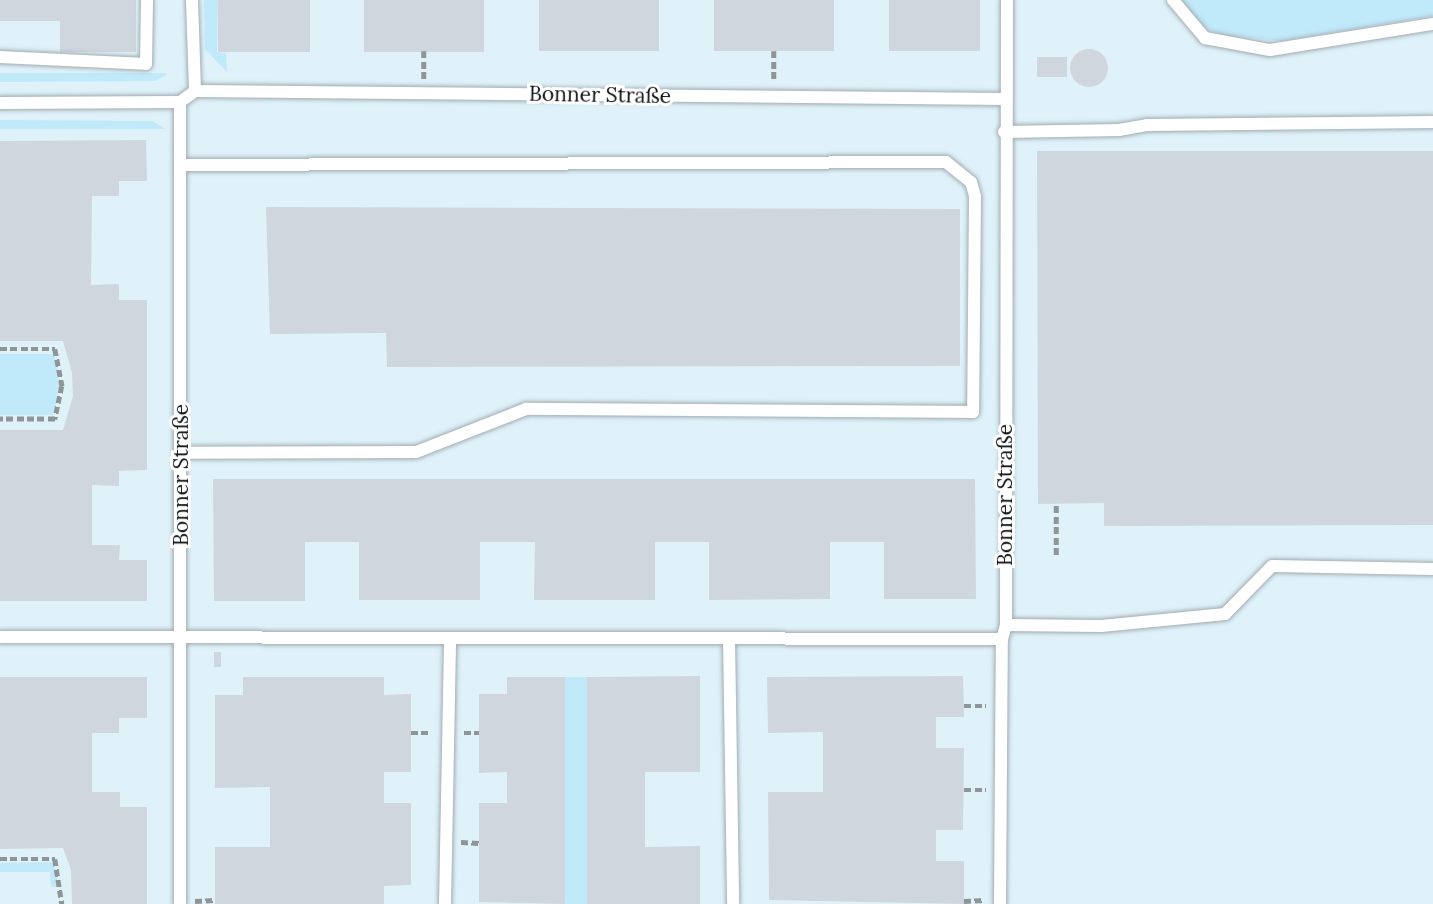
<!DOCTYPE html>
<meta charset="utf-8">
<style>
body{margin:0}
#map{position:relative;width:1433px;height:904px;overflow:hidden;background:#f5fbfe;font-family:Lora,serif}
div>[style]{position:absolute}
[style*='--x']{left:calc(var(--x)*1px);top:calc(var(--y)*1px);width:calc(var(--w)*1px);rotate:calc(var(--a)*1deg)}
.built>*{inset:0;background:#dff2fa;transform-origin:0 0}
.green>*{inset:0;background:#c0e9fa;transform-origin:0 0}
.building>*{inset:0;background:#cfd6de;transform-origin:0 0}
.round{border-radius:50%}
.path>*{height:4.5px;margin-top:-2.25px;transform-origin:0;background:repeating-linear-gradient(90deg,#8f9496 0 7px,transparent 0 10.5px)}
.roads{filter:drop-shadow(0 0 2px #a2acb1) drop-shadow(0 0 2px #a2acb1)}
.service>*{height:12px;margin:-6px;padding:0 6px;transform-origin:6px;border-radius:6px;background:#fff}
span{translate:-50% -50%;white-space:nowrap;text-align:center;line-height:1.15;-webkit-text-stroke:6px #fff;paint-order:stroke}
.street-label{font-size:21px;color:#101416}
</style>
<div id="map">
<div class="built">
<i style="left:0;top:0;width:1433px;height:904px"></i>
</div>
<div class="green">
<i style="clip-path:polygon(204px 0,218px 0,217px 52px,226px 53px,227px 72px,205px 49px)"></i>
<i style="clip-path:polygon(1179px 0,1433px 0,1433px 16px,1282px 41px,1221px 35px,1203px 26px)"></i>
<i style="clip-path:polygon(0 73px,166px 73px,166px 75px,155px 81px,0 82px)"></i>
<i style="clip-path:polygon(0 120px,152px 121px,166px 129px,0 129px)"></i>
<i style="clip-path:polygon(0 354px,54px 354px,60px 384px,53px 415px,0 415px)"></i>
<i style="left:565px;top:677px;width:22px;height:227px"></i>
<i style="clip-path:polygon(53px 862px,59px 887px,51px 887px,50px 872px,0 872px,0 863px)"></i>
</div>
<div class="building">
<i style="clip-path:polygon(0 0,136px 0,136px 52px,60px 52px,60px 21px,0 21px)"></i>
<i style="left:218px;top:0;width:92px;height:52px"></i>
<i style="left:364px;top:0;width:120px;height:52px"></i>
<i style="left:539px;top:0;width:120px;height:51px"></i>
<i style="left:714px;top:0;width:120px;height:51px"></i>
<i style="left:889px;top:0;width:91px;height:51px"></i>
<i class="round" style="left:1070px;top:49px;width:38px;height:38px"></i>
<i style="left:1037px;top:57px;width:30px;height:20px"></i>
<i style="clip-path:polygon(146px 140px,147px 181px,119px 181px,119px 196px,92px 196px,91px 285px,119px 284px,119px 300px,147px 300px,147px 470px,119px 471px,119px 486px,92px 485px,92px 545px,120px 545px,119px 560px,147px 560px,147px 601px,0 601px,0 430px,63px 430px,73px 396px,72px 373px,63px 341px,0 341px,0 141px)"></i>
<i style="clip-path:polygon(1037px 151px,1433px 151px,1433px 525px,1104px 526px,1104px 503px,1038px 504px)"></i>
<i style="clip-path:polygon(266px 207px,960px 209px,960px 366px,387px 367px,386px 333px,270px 334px)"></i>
<i style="clip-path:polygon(213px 479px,975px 479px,976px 599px,884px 599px,884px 542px,830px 542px,830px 599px,709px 600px,709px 542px,655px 542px,655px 600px,534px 600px,535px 542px,480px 542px,480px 600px,359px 600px,359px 542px,305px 542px,305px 601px,214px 601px)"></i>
<i style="left:214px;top:652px;width:7px;height:15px"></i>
<i style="clip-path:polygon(700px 676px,700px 772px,645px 772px,645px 847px,700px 846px,700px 904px,587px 904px,587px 677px)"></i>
<i style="clip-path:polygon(963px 676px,964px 717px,936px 717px,936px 748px,964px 748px,963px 830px,936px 830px,936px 861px,964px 861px,964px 904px,769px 900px,768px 792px,823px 792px,823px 732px,768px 733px,767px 677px)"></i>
<i style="clip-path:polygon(0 677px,147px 677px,147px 718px,119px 718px,119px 733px,92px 733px,92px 792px,120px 792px,120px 807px,147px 807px,147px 904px,72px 904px,71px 870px,63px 848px,0 849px)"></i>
<i style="clip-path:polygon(243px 677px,384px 677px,384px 695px,411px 694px,411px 772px,384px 772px,384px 803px,411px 803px,411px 885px,384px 886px,384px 904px,215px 904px,215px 847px,270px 847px,270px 787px,215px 788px,215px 695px,243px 695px)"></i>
<i style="clip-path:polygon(507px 677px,565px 677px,565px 904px,479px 902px,479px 803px,507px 803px,507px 772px,479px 773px,479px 694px,507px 694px)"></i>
</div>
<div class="path">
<i style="--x:424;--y:51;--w:28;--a:90"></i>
<i style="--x:774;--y:51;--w:31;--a:90"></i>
<i style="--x:0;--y:349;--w:55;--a:0"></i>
<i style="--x:55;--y:349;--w:38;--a:79"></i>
<i style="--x:62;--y:386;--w:34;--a:102"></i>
<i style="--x:55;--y:419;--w:55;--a:180"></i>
<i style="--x:1056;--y:555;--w:52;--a:-90"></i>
<i style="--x:964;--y:706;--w:22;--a:0"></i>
<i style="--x:411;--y:733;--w:20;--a:0"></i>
<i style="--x:464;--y:733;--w:15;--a:0"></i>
<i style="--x:964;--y:790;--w:22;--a:0"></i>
<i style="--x:461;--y:842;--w:18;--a:3"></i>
<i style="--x:0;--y:859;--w:55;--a:0"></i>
<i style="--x:55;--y:859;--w:46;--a:81.2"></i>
<i style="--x:195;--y:901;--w:20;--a:-3"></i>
<i style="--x:964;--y:901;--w:21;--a:-3"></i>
</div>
<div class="roads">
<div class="service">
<i style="--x:192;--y:0;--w:91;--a:88.1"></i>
<i style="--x:1173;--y:0;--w:50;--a:49.9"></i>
<i style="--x:1205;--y:38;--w:66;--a:10.5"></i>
<i style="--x:1270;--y:50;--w:165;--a:-9.1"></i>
<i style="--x:0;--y:57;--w:146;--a:2.7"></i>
<i style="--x:146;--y:64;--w:64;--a:-89.1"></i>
<i style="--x:180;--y:102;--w:802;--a:90"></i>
<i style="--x:0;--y:103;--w:180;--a:-0.3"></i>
<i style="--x:180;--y:102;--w:19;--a:-36"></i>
<i style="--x:195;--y:91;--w:810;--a:0.57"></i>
<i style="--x:1004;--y:132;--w:115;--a:-1"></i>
<i style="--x:1119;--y:130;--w:28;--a:-10"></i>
<i style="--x:1147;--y:125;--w:286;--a:-0.6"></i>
<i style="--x:181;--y:165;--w:765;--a:-0.22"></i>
<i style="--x:946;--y:162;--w:32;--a:39"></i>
<i style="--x:971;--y:182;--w:15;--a:74"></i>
<i style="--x:975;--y:196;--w:216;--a:90.5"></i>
<i style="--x:973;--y:412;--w:447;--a:-179.6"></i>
<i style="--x:526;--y:409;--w:118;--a:158.6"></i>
<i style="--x:416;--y:452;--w:235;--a:179.8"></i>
<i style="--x:1006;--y:625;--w:95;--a:0.6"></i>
<i style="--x:1101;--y:626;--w:125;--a:-5.5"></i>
<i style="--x:1225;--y:614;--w:67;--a:-45.6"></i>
<i style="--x:1272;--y:566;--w:161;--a:1.1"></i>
<i style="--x:0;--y:637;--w:1002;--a:0.11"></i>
<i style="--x:729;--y:639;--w:265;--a:89.1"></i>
<i style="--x:445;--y:904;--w:266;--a:-88.9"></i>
<i style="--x:1000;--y:904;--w:265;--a:-89.6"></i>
<i style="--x:1002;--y:639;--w:15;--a:-74"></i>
<i style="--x:1006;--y:625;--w:625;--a:-89.91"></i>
</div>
</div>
<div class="street-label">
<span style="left:600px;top:95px;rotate:1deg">Bonner Straße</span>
<span style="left:181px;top:475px;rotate:-90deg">Bonner Straße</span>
<span style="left:1005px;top:495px;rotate:-90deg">Bonner Straße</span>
</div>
</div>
